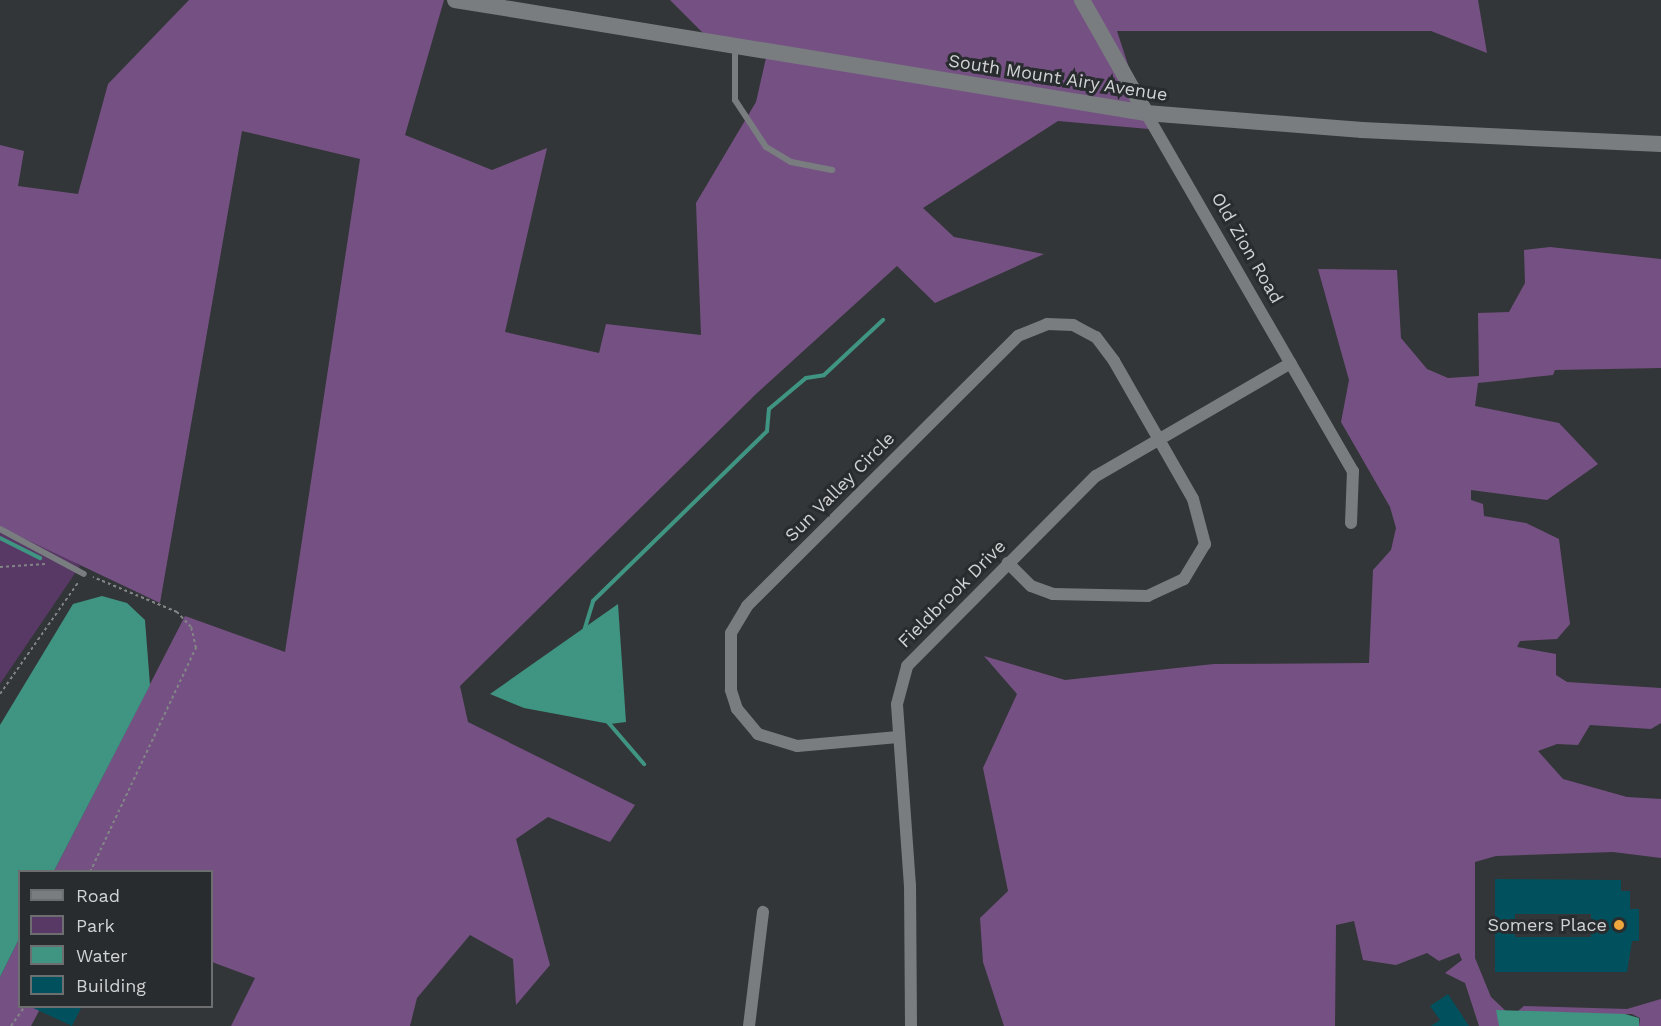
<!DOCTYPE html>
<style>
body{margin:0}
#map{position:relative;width:1661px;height:1026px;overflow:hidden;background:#333638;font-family:"Work Sans",sans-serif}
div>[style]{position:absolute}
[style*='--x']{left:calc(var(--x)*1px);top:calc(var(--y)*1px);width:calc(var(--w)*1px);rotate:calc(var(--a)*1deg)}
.green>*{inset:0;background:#583864}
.forest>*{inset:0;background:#755183}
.water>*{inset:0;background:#3f9482}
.stream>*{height:4px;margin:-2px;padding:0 2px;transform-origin:2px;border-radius:2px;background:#3f9482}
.building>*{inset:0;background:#00515d}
.path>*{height:2px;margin-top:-1px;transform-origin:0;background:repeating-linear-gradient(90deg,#828486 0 3px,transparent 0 6px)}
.lane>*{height:6px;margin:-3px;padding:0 3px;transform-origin:3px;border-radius:3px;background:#797d80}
.street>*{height:12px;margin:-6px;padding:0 6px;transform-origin:6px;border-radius:6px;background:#797d80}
.secondary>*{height:16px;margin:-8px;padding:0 8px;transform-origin:8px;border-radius:8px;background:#797d80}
.dots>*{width:16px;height:16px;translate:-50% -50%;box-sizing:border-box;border:3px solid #292c2e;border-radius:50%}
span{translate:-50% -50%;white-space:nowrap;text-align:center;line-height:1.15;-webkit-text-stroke:6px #292c2e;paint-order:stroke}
.street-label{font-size:18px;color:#d0d2d4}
.poi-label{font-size:18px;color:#d0d2d4}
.right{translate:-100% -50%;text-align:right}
.legend{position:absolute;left:18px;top:870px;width:195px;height:138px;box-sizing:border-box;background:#292c2e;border:2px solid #6c6e70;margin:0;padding:8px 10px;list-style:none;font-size:18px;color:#d0d2d4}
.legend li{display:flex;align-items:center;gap:12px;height:30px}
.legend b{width:30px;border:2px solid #6c6e70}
</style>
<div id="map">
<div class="green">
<i style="clip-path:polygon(0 512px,80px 566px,0 684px)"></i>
</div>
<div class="forest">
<i style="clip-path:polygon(189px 0,444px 0,405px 135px,492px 170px,547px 148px,505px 332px,599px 353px,606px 324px,701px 335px,696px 203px,756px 102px,768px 49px,713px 43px,670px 0,1478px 0,1487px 53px,1431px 31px,1117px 31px,1149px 129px,1058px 121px,923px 208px,954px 237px,1044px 254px,935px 303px,897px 266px,756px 394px,460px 686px,468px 722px,635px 805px,610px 842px,548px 817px,516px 839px,550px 965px,516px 1005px,513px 959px,470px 935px,417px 998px,410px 1026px,231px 1026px,255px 978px,212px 962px,212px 872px,54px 871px,185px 616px,285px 652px,360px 159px,242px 131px,160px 603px,0 527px,0 145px,24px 151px,18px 186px,78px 194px,108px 84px)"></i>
<i style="clip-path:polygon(1550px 247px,1661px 259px,1661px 368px,1555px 370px,1553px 375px,1478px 383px,1475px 406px,1559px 423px,1598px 464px,1547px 500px,1471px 490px,1471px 500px,1483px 504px,1484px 516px,1526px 523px,1559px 539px,1570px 624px,1557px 639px,1520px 641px,1517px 647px,1556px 654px,1556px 675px,1567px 682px,1661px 688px,1661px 723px,1651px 729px,1590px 725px,1578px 745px,1557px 744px,1538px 751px,1563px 779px,1627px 797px,1661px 799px,1661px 858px,1613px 852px,1496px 856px,1475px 862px,1475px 958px,1491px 997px,1509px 1014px,1509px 1026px,1479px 1026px,1465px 983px,1445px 973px,1462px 960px,1459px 953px,1439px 961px,1427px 953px,1396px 965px,1363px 960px,1354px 921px,1336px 925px,1335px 1026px,1004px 1026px,983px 962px,980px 918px,1008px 891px,983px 768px,1017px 694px,984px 656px,1065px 680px,1214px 664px,1369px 663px,1373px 570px,1391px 550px,1396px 528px,1390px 507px,1341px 422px,1349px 380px,1318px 269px,1397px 270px,1401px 338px,1427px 369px,1448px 378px,1479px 376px,1478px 313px,1509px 312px,1525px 283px,1524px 250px)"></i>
<i style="clip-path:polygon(19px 939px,20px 1006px,41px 1007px,31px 1026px,0 1026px,0 977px)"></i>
<i style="clip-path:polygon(1661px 999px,1661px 1026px,1639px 1026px,1640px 1018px,1632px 1014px,1512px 1016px,1524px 1006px,1627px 1009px)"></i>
</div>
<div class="water">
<i style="clip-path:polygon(102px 596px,127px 603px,145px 620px,150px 685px,54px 871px,20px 872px,19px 939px,0 977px,0 725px,73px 604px)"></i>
<i style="clip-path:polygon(618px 604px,626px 722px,610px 724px,524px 708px,490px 694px)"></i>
<i style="clip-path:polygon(1496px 1010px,1625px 1014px,1639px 1018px,1639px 1026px,1499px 1026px)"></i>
</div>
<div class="stream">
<i style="--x:0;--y:538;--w:45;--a:26.6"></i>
<i style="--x:584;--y:631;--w:31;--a:-73"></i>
<i style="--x:593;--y:601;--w:243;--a:-44.3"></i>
<i style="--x:767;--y:431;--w:22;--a:-85"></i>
<i style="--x:769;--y:409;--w:48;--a:-40"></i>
<i style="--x:806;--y:378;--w:18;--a:-9"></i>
<i style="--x:824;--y:375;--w:81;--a:-43"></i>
<i style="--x:607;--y:721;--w:57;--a:49.3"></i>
</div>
<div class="building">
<i style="clip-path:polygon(evenodd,1495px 879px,1621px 880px,1621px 891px,1630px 891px,1630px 909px,1639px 909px,1639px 941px,1632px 941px,1627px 972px,1495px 972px,1495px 879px,1515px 914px,1591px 914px,1591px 937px,1515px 937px,1515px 914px)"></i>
<i style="clip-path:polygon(1448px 994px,1469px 1026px,1431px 1026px,1440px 1020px,1430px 1006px)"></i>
<i style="clip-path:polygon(29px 1006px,82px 1006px,72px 1026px)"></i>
</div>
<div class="path">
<i style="--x:0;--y:567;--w:45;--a:-3.8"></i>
<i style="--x:0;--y:694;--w:138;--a:-55"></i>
<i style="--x:90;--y:872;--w:248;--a:-64.7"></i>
<i style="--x:196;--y:648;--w:22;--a:-103"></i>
<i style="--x:191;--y:627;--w:21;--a:-133"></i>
<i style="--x:177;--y:612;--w:91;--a:-157.4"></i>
<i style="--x:11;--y:1026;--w:24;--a:-55"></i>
</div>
<div class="lane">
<i style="--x:735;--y:46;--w:54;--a:90"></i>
<i style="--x:735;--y:100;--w:56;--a:56.6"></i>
<i style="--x:766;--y:147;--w:29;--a:31"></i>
<i style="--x:791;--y:162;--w:42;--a:11"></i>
<i style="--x:0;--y:529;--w:95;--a:28.2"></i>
</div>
<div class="street">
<i style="--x:1146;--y:113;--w:414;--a:60"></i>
<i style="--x:1353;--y:471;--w:52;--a:92.2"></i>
<i style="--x:898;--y:737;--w:101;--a:174.9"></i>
<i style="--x:797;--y:746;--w:41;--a:-162.9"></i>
<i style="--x:758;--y:734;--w:33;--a:-130"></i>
<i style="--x:737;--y:709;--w:20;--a:-108"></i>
<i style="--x:731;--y:690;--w:57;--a:-90"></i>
<i style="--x:731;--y:633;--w:31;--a:-59"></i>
<i style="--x:747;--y:606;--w:383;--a:-44.9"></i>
<i style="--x:1018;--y:336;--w:31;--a:-22"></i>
<i style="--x:1047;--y:324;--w:26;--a:2"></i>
<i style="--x:1073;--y:325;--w:26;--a:28"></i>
<i style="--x:1096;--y:337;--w:30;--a:53"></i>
<i style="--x:1114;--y:361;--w:159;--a:60.2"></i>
<i style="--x:1193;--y:499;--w:47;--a:75.1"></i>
<i style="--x:1205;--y:544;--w:41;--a:121"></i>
<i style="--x:1184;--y:579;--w:40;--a:155"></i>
<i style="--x:1148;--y:596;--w:95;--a:-178.8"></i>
<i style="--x:1053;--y:594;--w:23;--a:-160"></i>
<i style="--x:1031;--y:586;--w:33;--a:-135"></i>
<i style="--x:749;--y:1026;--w:115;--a:-83"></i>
<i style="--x:911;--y:1026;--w:140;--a:-90.4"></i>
<i style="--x:910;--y:886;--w:182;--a:-94.1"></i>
<i style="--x:897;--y:704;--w:39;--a:-75"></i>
<i style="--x:907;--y:666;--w:268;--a:-45.2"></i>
<i style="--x:1096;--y:476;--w:225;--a:-30.1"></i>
</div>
<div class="secondary">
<i style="--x:455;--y:0;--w:700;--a:9.29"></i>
<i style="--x:1146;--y:113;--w:217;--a:4.5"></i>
<i style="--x:1362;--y:130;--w:299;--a:2.7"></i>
<i style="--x:1082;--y:0;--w:130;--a:60.5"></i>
</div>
<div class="dots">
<i style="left:1619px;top:925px;background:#efa73d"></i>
</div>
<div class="street-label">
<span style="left:1058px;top:78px;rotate:9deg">South Mount Airy Avenue</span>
<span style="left:1247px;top:248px;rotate:60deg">Old Zion Road</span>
<span style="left:840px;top:487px;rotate:-45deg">Sun Valley Circle</span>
<span style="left:952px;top:594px;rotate:-45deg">Fieldbrook Drive</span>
</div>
<div class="poi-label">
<span class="right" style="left:1607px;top:925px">Somers Place</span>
</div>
<ul class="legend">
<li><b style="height:8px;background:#797d80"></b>Road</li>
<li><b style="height:16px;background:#583864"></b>Park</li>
<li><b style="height:16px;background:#3f9482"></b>Water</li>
<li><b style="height:16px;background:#00515d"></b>Building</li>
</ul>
</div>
